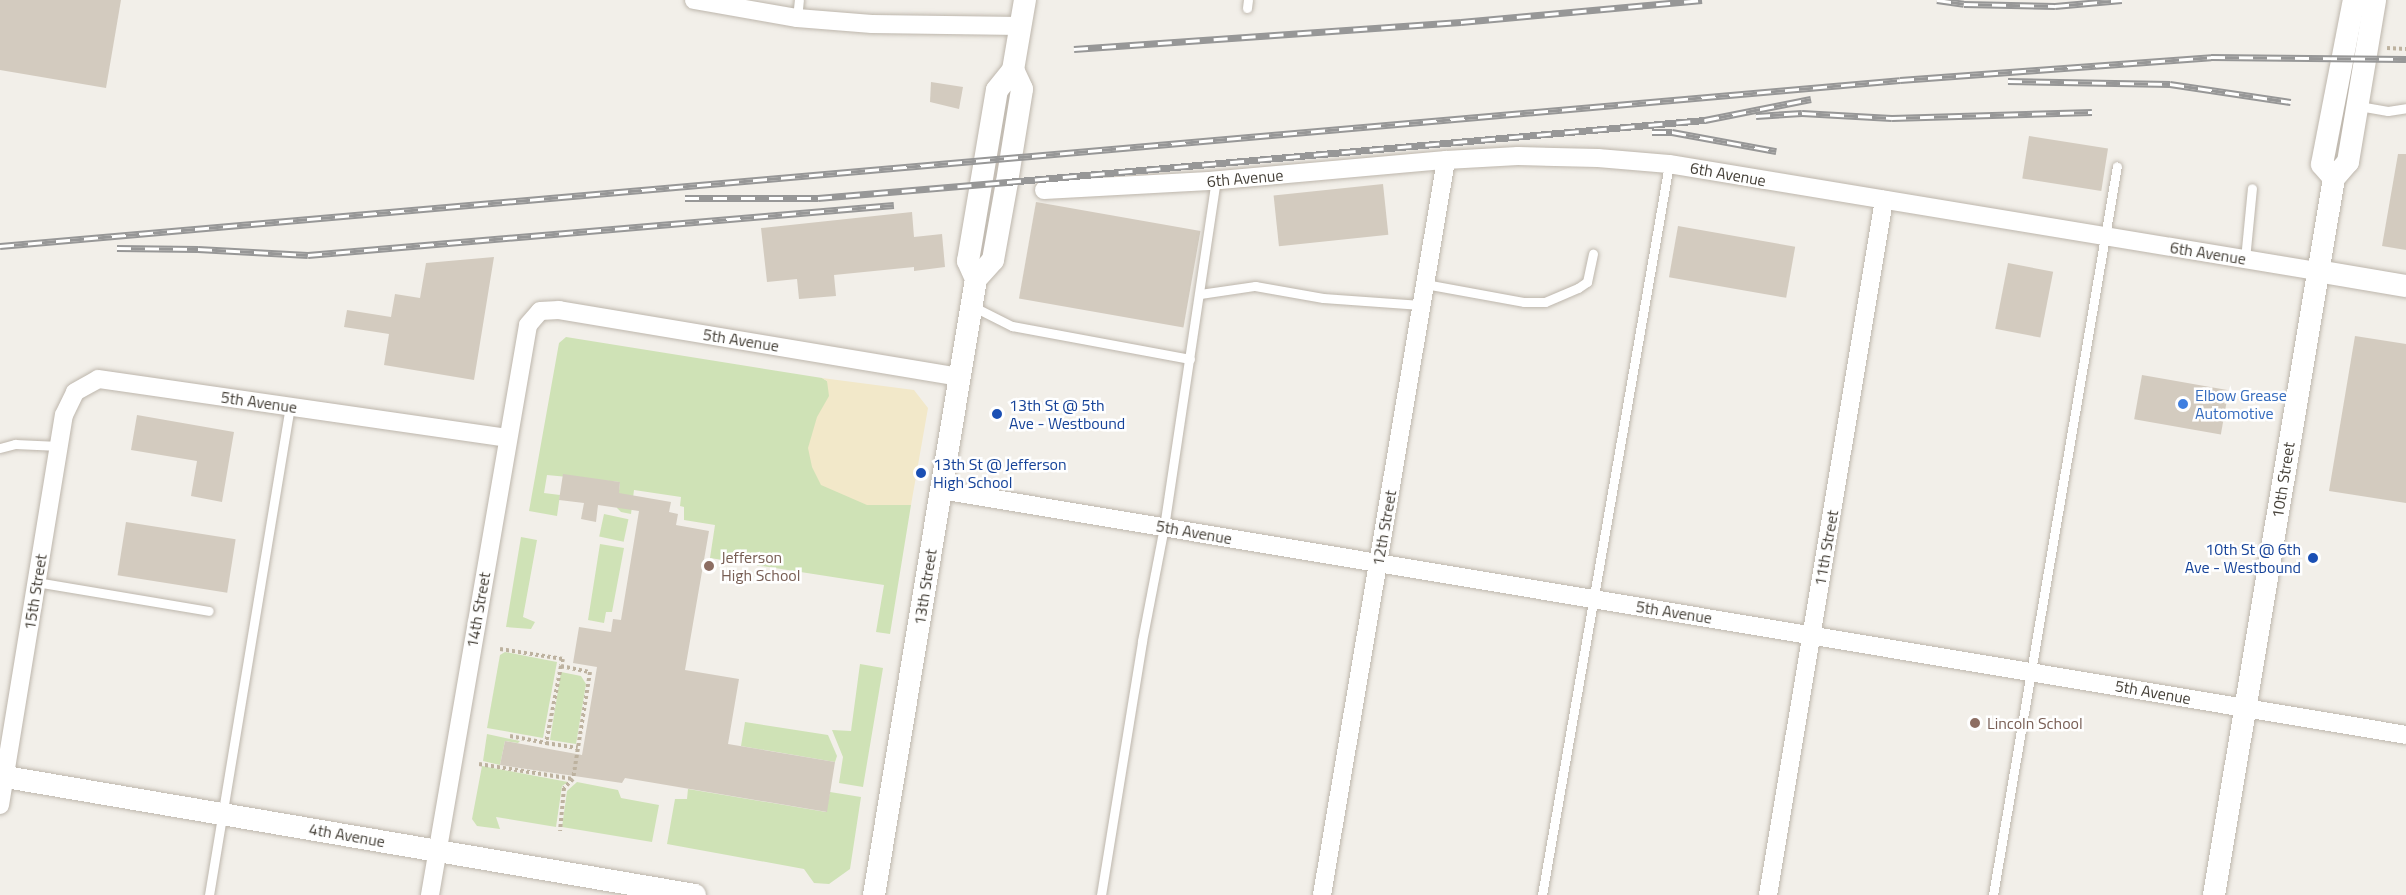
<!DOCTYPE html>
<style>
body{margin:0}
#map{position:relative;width:2406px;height:895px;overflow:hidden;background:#f2efe9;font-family:"Titillium Web",sans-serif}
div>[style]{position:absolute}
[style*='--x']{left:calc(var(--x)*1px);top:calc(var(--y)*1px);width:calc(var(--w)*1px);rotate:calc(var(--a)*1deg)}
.green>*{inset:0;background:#cfe2b6;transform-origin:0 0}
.sand>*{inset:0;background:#f2e8c9}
.building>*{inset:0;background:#d3cbbf;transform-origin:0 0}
.path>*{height:4px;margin-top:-2px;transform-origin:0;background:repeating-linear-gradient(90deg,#bdb29f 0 3px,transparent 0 6px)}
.roads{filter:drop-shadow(0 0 2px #bdb6ac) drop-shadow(0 0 2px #bdb6ac)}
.service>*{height:9px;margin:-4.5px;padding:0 4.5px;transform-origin:4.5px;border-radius:4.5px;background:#fff}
.minor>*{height:18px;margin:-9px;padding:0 9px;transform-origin:9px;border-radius:9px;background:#fff}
.tertiary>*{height:22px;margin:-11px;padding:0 11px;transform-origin:11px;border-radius:11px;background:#fff}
.rail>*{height:7px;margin-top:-3.5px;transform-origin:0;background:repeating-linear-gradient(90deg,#fff 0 14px,#979797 0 28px);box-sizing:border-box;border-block:2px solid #979797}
.dots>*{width:16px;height:16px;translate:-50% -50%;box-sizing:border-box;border:3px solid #fff;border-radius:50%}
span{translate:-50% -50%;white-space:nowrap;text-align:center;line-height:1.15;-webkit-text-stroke:5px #fff;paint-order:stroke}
.street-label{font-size:16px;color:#454038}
.shop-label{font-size:16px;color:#366cbe}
.left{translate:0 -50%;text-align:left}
.transit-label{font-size:16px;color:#164399}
.right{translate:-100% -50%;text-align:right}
.education-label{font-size:16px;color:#785e54}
</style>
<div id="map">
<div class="green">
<i style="clip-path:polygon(566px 337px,822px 378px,827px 381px,896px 505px,911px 505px,890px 634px,876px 632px,884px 585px,710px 558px,715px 525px,684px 520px,684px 507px,680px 506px,681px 497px,634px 490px,631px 514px,621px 512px,617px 508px,620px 482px,547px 475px,544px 493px,560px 495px,557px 516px,529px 511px,559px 343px)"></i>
<i style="left:604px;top:514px;width:25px;height:23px;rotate:12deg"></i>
<i style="clip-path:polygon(521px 537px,537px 540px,523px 617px,535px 622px,531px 629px,506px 627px)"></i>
<i style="clip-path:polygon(600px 544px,624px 548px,612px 612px,606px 612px,604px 623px,588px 620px)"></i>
<i style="clip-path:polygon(505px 652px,557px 662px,543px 738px,487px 728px,500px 655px)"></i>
<i style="clip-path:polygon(860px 664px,883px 668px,863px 787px,839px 783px,843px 757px,832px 730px,851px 731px)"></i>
<i style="clip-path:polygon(561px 672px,581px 676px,586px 684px,576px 744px,550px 740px)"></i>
<i style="clip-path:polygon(745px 722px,828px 735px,837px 756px,835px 762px,741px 746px)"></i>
<i style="clip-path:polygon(487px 734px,520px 741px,518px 743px,505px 741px,500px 765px,483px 761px)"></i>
<i style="clip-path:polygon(482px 766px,568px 782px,562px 786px,556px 827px,496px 817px,500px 829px,477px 826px,472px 819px)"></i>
<i style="clip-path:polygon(577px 782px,618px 790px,621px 798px,659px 805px,652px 842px,562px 827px,567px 791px)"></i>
<i style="clip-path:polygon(688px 789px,826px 812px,830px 792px,861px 797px,850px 869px,829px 884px,814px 883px,804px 869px,667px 844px,675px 799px,687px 799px)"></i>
</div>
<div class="sand">
<i style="clip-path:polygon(822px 378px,914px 390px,928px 408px,911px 505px,867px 505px,821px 485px,812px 467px,808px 448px,817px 417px,829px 396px,827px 381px)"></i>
</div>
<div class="building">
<i style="clip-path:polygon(0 0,121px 0,106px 88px,0 70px)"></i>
<i style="clip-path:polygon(931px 82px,963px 87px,959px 109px,930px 102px)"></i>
<i style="left:2029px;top:136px;width:80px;height:43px;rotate:9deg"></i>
<i style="clip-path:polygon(2398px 154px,2406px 154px,2406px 250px,2382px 246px)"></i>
<i style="left:1383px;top:184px;width:51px;height:110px;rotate:84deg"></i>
<i style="left:1036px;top:202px;width:167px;height:98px;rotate:10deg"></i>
<i style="clip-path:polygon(912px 212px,914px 237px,942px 234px,945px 267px,914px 271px,914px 267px,834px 275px,836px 296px,799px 299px,797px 279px,767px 282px,761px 228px)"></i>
<i style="left:1678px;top:226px;width:119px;height:52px;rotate:10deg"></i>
<i style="clip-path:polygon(494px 257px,474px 380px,384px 365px,389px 334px,344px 327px,347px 310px,391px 317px,395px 294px,420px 298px,426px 263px)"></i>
<i style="left:2008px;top:263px;width:46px;height:67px;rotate:11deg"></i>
<i style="clip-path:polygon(2355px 336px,2406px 344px,2406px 503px,2329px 491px)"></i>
<i style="left:2142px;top:375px;width:88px;height:45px;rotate:10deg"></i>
<i style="clip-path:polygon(137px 415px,234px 432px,222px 502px,191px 496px,197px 461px,131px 450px)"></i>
<i style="clip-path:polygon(563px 474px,620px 482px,619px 493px,671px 502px,669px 512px,678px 514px,676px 525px,709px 531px,685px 670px,739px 679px,728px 744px,835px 762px,827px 812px,625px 778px,622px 783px,500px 765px,505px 741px,582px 755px,597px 667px,573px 663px,579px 627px,611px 632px,613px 619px,621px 620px,639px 511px,598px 505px,596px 522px,581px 519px,584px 503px,559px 500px)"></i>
<i style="left:126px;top:522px;width:111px;height:54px;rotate:9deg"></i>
</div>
<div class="path">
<i style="--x:2387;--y:48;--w:19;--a:3"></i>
<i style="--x:500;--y:649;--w:64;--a:9"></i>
<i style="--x:563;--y:659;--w:7;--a:106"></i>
<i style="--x:561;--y:666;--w:30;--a:12"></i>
<i style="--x:590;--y:672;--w:108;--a:99"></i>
<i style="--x:573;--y:779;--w:13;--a:135"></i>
<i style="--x:564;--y:788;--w:43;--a:95.3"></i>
<i style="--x:561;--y:666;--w:78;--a:101"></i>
<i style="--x:546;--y:743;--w:32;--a:9"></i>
<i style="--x:510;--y:736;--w:37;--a:11"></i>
<i style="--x:479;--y:764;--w:95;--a:9.1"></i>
</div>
<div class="roads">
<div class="service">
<i style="--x:1247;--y:8;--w:8;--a:-83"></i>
<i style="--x:797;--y:18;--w:18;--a:-84"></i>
<i style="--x:2359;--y:106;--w:29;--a:10"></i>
<i style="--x:2388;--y:111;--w:18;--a:-9"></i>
<i style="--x:2245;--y:259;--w:71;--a:-84.4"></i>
<i style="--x:1425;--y:284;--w:101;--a:10.3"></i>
<i style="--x:1524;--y:302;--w:21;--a:0"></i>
<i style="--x:1545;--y:302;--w:36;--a:-23"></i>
<i style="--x:1578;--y:288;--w:11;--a:-34"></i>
<i style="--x:1587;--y:282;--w:29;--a:-78"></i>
<i style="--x:1200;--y:294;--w:56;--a:-8.3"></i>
<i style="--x:1255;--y:286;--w:69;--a:10"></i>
<i style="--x:1323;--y:298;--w:98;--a:4.1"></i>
<i style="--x:972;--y:306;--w:45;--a:26.6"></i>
<i style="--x:1012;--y:326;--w:181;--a:10.5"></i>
<i style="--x:0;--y:448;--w:16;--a:-15"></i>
<i style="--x:15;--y:444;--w:44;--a:2.6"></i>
<i style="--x:36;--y:582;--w:175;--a:9.5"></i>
<i style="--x:209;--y:895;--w:495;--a:-80.6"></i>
<i style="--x:1101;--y:895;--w:257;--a:-80.8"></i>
<i style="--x:1142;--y:641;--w:116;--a:-79.1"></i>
<i style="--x:1164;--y:527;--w:351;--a:-81.5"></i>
<i style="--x:1542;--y:895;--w:742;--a:-80.14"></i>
<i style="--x:1993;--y:895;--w:739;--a:-80.35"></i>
</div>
<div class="minor">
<i style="--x:694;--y:0;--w:105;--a:9.9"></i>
<i style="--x:797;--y:18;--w:75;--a:4.6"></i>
<i style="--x:872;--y:24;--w:148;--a:0.8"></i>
<i style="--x:1044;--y:190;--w:165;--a:-3.1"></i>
<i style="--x:1209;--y:181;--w:238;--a:-5.1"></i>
<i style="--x:1446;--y:160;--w:72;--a:-3.2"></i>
<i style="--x:1518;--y:156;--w:80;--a:1.4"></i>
<i style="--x:1598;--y:158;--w:71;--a:4.8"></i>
<i style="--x:1669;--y:164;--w:657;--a:9.38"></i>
<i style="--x:941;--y:490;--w:1485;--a:9.49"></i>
<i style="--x:0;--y:805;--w:395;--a:-80.7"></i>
<i style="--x:64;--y:415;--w:25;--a:-64"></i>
<i style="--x:75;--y:392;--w:26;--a:-29"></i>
<i style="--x:98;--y:379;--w:413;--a:8.2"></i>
<i style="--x:430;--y:895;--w:578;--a:-80.24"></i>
<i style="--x:528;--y:325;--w:18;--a:-49"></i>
<i style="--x:540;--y:311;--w:19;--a:-3"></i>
<i style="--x:559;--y:310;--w:407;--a:9.5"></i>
<i style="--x:1322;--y:895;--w:745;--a:-80.42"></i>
<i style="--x:1768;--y:895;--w:705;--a:-80.52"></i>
</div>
<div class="tertiary">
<i style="--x:2334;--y:178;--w:18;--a:-131"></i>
<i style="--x:2322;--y:164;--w:167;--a:-79"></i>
<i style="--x:2317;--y:271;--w:90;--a:9.6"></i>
<i style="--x:976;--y:279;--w:20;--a:-114"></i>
<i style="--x:968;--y:261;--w:173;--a:-80.4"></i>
<i style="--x:997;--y:90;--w:26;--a:-51"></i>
<i style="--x:1013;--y:70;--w:71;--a:-80.3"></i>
<i style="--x:0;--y:776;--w:705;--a:9.72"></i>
<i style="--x:874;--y:895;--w:624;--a:-80.6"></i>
<i style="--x:976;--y:279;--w:25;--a:-48"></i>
<i style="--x:993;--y:260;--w:79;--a:-79.8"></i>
<i style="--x:1007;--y:182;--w:94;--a:-80.8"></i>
<i style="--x:1022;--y:89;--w:21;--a:-115"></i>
<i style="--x:2214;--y:895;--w:727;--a:-80.5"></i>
<i style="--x:2334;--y:178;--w:21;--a:-49"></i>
<i style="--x:2348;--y:162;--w:164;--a:-80.5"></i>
</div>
</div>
<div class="rail">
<i style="--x:1937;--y:0;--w:27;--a:8"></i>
<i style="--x:1964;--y:4;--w:91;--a:1.3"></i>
<i style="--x:2055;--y:6;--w:67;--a:-5.1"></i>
<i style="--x:1074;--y:49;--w:388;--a:-4"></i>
<i style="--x:1461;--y:22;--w:242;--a:-5.2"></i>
<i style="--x:2008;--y:81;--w:162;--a:1.1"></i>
<i style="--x:2170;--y:84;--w:122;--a:8.5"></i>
<i style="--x:1756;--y:116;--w:46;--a:-3.7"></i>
<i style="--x:1802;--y:113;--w:90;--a:3.2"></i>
<i style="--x:1892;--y:118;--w:200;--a:-1.7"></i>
<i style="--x:1652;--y:132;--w:20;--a:0"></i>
<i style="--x:1672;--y:132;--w:106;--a:10.4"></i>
<i style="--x:685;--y:198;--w:133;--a:0"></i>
<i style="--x:818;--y:198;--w:190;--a:-4.8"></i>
<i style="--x:1007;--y:182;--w:701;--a:-5.08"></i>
<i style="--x:1705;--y:120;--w:108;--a:-11.2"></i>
<i style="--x:0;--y:246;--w:1907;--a:-4.99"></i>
<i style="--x:1900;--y:80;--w:312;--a:-4.2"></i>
<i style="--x:2211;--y:57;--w:195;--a:0.6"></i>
<i style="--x:117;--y:248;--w:81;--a:0.7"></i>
<i style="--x:198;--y:249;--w:110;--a:3.1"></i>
<i style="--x:308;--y:255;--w:588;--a:-4.88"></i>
</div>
<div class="dots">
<i style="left:2183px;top:404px;background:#3f7fe0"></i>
<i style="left:997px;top:414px;background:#1a4fb4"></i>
<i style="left:921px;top:473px;background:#1a4fb4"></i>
<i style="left:2313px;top:558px;background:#1a4fb4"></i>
<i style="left:709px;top:566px;background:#8d6e63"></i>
<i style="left:1975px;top:723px;background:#8d6e63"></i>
</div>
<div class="street-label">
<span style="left:1728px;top:174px;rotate:10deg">6th Avenue</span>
<span style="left:1245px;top:178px;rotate:-5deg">6th Avenue</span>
<span style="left:2208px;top:253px;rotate:9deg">6th Avenue</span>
<span style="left:741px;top:340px;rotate:9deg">5th Avenue</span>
<span style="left:259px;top:402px;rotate:8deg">5th Avenue</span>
<span style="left:2283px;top:480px;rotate:-81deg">10th Street</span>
<span style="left:1384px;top:528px;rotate:-80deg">12th Street</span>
<span style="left:1194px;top:532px;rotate:10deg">5th Avenue</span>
<span style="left:1826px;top:548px;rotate:-80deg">11th Street</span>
<span style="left:925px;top:587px;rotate:-81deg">13th Street</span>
<span style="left:35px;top:592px;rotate:-81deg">15th Street</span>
<span style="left:478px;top:610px;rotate:-80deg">14th Street</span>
<span style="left:1674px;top:612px;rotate:9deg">5th Avenue</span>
<span style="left:2153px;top:692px;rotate:10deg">5th Avenue</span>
<span style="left:347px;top:835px;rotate:10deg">4th Avenue</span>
</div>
<div class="shop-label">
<span class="left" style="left:2195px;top:404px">Elbow Grease<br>Automotive</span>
</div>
<div class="transit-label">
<span class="left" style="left:1009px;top:414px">13th St @ 5th<br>Ave - Westbound</span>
<span class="left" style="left:933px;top:473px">13th St @ Jefferson<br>High School</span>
<span class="right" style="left:2301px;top:558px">10th St @ 6th<br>Ave - Westbound</span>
</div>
<div class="education-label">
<span class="left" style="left:721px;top:566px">Jefferson<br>High School</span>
<span class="left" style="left:1987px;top:723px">Lincoln School</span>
</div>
</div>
